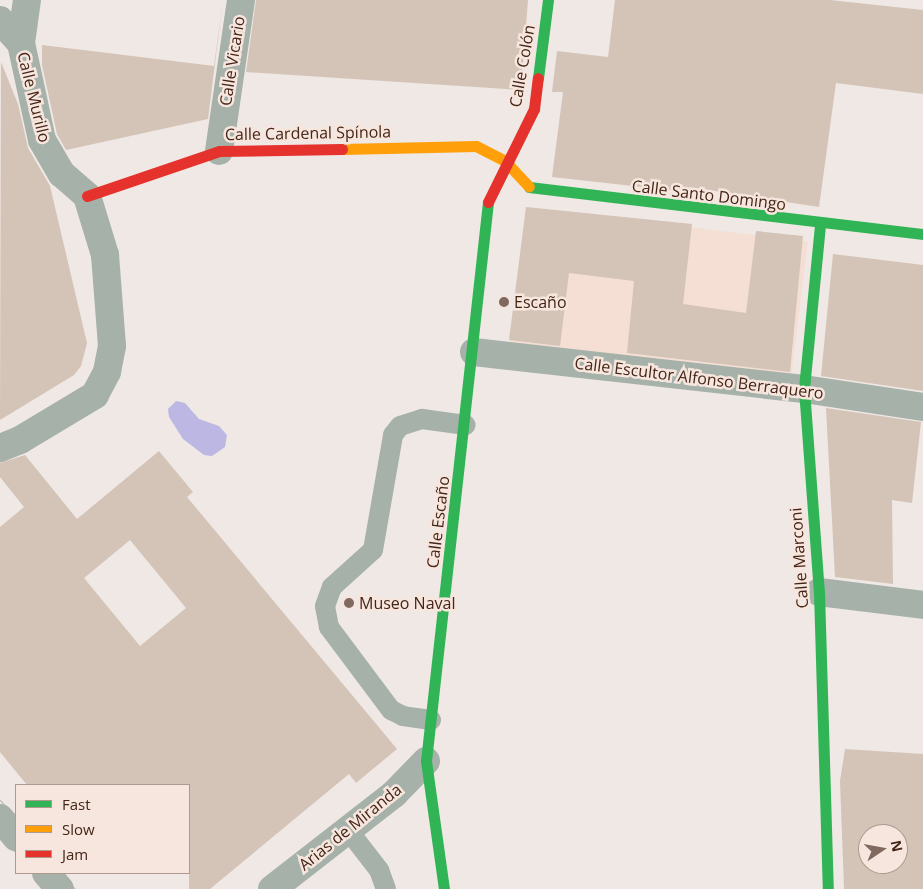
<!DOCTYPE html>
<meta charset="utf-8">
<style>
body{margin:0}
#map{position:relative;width:923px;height:889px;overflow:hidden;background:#f0e8e4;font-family:"Open Sans",sans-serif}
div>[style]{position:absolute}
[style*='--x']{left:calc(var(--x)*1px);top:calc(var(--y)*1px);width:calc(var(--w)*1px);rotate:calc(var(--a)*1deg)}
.built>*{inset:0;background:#f5ded3;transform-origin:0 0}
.water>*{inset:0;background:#bcb8e3}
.building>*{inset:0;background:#d3c4b7}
.lane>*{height:20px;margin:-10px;padding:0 10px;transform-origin:10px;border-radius:10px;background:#a5b1a9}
.street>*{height:28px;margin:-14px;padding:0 14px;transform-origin:14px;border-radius:14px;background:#a5b1a9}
.fast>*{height:11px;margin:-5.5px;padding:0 5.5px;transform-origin:5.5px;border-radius:5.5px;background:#30b455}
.slow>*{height:11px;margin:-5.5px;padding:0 5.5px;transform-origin:5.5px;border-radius:5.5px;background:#ff9f0a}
.jam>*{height:11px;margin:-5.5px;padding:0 5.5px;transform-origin:5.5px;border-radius:5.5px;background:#e5322d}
.tram>*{height:1px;margin:-0.5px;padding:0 0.5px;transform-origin:0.5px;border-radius:0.5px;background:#afaea8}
.dots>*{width:14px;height:14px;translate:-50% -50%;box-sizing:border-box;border:2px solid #f6e6de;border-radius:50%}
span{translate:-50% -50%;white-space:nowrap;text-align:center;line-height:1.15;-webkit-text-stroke:5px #f6e6de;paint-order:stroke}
.street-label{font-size:16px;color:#442517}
.poi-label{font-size:16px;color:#442517}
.left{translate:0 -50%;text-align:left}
.legend{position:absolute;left:15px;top:784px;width:175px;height:90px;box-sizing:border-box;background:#f6e6de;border:1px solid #af998e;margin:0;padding:6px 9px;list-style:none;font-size:15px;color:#442517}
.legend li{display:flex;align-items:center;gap:10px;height:25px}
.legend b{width:25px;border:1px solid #af998e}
.north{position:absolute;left:858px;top:824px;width:50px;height:50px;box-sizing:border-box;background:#f6e6de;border:1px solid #af998e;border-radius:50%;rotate:78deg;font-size:14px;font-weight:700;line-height:20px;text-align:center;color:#442517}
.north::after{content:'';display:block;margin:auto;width:18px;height:22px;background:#80695f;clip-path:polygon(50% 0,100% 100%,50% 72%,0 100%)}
</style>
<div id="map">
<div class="built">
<i style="left:526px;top:207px;width:284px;height:138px;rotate:7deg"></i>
</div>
<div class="water">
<i style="clip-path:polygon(176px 401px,185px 403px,199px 419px,219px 426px,227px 435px,225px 447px,212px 456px,204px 455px,183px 439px,169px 417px,168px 409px)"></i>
</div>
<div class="building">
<i style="clip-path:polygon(223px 0,208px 119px,66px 150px,57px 134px,42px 65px,42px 45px,214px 66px)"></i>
<i style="clip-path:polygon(256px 0,528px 0,521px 90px,246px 72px)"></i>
<i style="clip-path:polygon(615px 0,830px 0,923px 10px,923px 94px,836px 83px,819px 207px,696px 188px,696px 193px,552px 177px,563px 92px,552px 92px,557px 51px,608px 57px)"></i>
<i style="clip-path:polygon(1px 62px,18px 104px,28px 148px,50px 186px,87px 343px,81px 366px,74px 375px,0 420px)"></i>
<i style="clip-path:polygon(526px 207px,692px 224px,683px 304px,746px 313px,756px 231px,803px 236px,790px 372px,627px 353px,634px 281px,569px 273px,560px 346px,509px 340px)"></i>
<i style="clip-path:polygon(833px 254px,923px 265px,923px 391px,821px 376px)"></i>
<i style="clip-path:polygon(826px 408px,921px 422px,912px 503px,892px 500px,893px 584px,835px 577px)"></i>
<i style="clip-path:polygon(evenodd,159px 451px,193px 492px,187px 497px,397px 749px,356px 783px,349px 774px,210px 889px,189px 889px,189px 785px,27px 785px,0 752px,0 527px,24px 507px,0 477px,0 463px,25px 455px,77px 519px,159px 451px,130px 540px,186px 608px,140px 646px,84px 578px,130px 540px)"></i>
<i style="clip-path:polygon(evenodd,845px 749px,923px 754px,923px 889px,844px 889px,840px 781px,845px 749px,868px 834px,898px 834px,898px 864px,868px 864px,868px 834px)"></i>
</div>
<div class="lane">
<i style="--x:431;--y:720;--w:28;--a:-172"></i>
<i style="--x:403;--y:716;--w:13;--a:-153"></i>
<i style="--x:391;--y:710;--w:104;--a:-126.8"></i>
<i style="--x:329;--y:627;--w:21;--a:-101"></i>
<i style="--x:325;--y:606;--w:20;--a:-70"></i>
<i style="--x:332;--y:587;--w:55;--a:-42.1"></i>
<i style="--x:373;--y:550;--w:117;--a:-80.1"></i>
<i style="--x:393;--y:435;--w:11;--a:-52"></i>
<i style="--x:400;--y:426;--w:23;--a:-18"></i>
<i style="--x:422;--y:419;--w:44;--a:7.8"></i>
<i style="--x:348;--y:830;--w:51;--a:52.2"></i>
<i style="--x:379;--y:870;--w:20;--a:70"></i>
</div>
<div class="street">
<i style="--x:0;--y:20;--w:31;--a:48"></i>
<i style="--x:21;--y:43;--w:99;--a:77.8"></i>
<i style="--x:42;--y:140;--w:39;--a:60"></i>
<i style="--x:62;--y:174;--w:33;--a:41"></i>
<i style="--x:87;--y:196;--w:62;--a:73"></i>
<i style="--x:105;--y:255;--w:91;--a:85.6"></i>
<i style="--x:112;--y:346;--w:26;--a:101"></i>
<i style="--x:107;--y:372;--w:26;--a:118"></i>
<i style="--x:95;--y:395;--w:87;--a:149"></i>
<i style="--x:20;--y:440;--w:22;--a:158"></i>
<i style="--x:21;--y:43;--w:43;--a:-82.1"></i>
<i style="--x:219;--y:151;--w:153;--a:-81.7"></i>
<i style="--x:474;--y:352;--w:332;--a:6.4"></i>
<i style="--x:804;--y:389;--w:120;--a:8.6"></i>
<i style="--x:819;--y:592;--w:105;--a:7.1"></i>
<i style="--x:0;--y:818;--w:25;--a:50"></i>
<i style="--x:46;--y:873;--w:21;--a:49"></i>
<i style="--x:272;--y:889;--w:155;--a:-37.9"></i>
<i style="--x:394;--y:794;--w:46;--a:-45.9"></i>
</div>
<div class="fast">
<i style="--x:538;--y:78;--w:79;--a:-82.7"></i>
<i style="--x:529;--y:187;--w:397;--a:6.8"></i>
<i style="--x:820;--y:225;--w:165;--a:95.6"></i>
<i style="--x:804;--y:389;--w:204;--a:85.8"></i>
<i style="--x:819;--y:592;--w:297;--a:88.3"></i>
<i style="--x:444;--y:889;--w:129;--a:-98"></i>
<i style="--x:426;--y:761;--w:562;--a:-83.67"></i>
</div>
<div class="slow">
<i style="--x:342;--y:149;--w:134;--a:-1.3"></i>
<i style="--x:476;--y:146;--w:33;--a:27"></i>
<i style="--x:505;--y:161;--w:35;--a:47"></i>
</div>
<div class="jam">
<i style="--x:87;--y:196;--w:139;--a:-18.8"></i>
<i style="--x:219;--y:151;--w:123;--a:-0.9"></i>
<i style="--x:488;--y:202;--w:104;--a:-63.7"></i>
<i style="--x:534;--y:109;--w:31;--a:-83"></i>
</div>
<div class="tram">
<i style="--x:0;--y:800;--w:25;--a:50"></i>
<i style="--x:0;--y:834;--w:25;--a:50"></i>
<i style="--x:32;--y:873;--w:21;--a:49"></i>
<i style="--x:61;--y:873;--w:21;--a:49"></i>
</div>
<div class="dots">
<i style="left:504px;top:302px;background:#80695f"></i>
<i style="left:349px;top:603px;background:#80695f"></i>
</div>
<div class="street-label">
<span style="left:232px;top:61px;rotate:-81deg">Calle Vicario</span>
<span style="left:522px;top:66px;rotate:-80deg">Calle Colón</span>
<span style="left:34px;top:97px;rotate:76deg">Calle Murillo</span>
<span style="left:308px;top:133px;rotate:-1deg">Calle Cardenal Spínola</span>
<span style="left:709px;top:195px;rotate:7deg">Calle Santo Domingo</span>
<span style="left:699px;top:378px;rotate:7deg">Calle Escultor Alfonso Berraquero</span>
<span style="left:438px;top:522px;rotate:-83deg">Calle Escaño</span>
<span style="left:799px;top:558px;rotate:-94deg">Calle Marconi</span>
<span style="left:350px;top:827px;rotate:-39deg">Arias de Miranda</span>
</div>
<div class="poi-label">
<span class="left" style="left:514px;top:302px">Escaño</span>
<span class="left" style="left:359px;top:603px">Museo Naval</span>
</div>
<ul class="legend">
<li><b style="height:6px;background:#30b455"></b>Fast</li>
<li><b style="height:6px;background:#ff9f0a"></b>Slow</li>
<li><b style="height:6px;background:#e5322d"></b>Jam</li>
</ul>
<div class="north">N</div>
</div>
